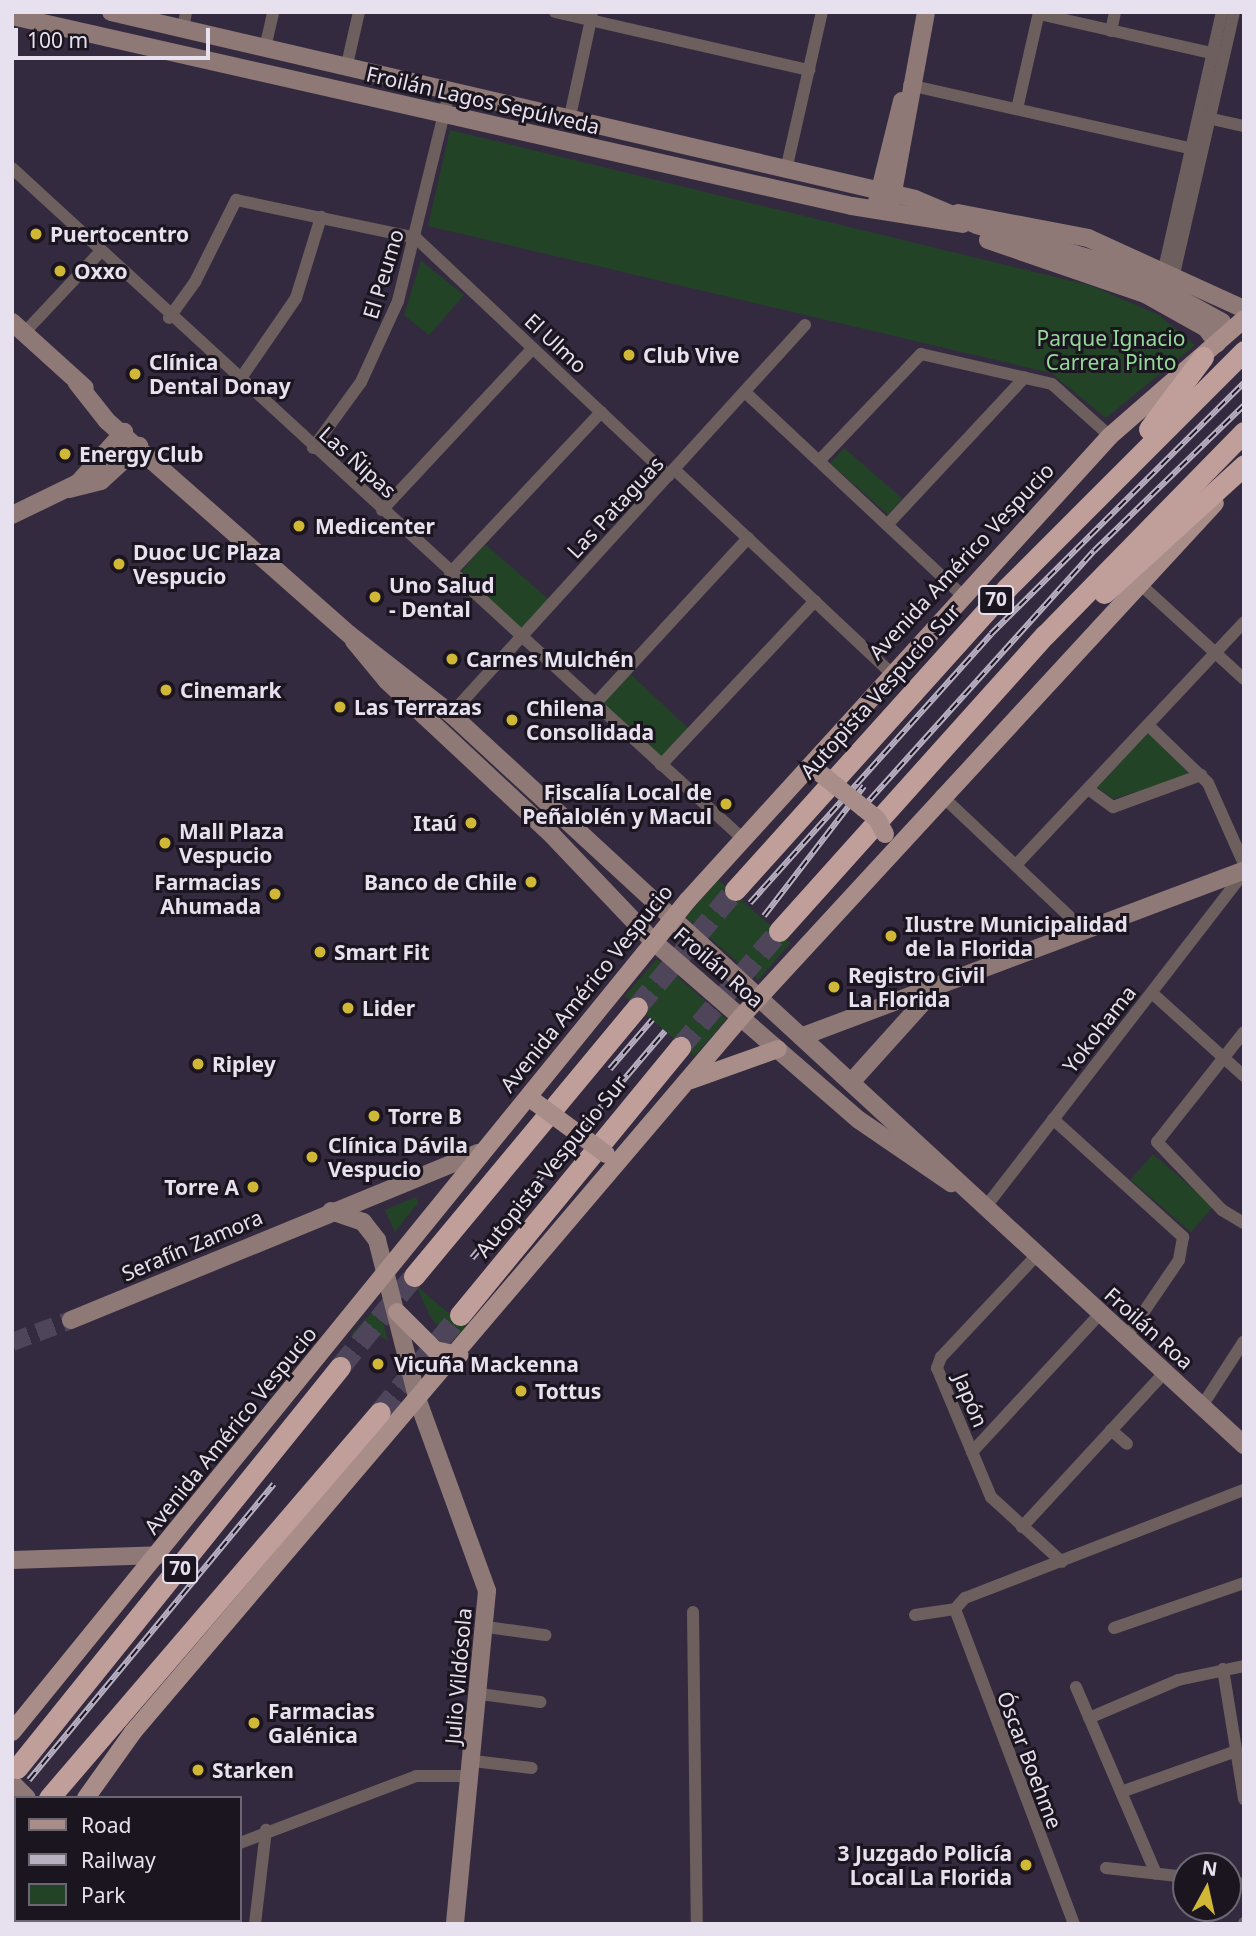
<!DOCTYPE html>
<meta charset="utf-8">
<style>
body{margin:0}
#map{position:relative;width:1256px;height:1936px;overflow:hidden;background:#342a40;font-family:"Noto Sans",sans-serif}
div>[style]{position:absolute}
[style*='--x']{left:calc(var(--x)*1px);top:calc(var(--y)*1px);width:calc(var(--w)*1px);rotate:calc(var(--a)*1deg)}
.green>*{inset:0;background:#234326;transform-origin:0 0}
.secondary-tunnel>*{height:18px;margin-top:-9px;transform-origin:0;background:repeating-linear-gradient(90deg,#4f455a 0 18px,transparent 0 27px)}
.highway-tunnel>*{height:21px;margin-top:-10.5px;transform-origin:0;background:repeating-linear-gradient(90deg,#4f455a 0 21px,transparent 0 31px)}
.street>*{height:12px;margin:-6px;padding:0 6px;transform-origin:6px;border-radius:6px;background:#6d5f5d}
.secondary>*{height:18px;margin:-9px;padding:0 9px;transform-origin:9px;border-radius:9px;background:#8f7976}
.primary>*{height:18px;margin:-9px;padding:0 9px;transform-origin:9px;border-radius:9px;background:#a98d89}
.highway>*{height:21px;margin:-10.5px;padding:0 10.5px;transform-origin:10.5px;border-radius:10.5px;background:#c09f9a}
.rail>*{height:6px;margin-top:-3px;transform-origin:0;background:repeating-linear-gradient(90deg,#1a151f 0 10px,#b8b1c2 0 20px);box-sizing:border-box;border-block:2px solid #b8b1c2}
.primary-bridge>*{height:18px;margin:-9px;padding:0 9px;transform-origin:9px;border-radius:9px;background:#a98d89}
.dots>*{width:19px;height:19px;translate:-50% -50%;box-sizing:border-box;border:4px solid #1a151f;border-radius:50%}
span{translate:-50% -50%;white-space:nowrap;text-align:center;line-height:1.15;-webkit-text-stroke:6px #1a151f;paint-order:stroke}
.shield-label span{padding:2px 5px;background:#1a151f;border:2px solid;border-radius:5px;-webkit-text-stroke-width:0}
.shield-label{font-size:19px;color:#e7e1ef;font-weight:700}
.street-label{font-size:21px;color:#e7e1ef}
.poi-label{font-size:21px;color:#e7e1ef;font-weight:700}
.left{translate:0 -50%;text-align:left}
.right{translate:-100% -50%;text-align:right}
.park-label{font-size:21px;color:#94db99}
.frame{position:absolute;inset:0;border:14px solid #e7e1ef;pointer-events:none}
.legend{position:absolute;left:14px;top:1796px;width:228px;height:126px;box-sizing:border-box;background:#1a151f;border:2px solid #6c6772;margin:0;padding:9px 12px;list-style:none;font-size:21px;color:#e7e1ef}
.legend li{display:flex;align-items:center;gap:14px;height:35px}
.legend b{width:35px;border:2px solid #6c6772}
.north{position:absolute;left:1172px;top:1852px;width:70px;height:70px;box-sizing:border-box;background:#1a151f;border:2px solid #6c6772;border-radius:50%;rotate:8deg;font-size:19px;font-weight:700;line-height:28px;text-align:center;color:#e7e1ef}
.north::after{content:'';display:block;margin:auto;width:24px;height:32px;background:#d1b736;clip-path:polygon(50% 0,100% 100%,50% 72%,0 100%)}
.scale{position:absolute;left:14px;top:28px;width:196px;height:32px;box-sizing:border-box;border:4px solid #e7e1ef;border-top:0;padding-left:9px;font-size:21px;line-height:24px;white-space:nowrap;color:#e7e1ef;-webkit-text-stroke:5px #1a151f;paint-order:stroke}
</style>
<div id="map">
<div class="green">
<i style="clip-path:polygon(450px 130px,1092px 286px,1159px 315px,1195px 345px,1106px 418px,1051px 373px,428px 226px)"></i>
<i style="clip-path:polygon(421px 261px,464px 295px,429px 335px,404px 315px)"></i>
<i style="left:844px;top:448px;width:77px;height:21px;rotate:41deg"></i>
<i style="left:485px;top:544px;width:85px;height:40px;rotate:41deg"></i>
<i style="left:629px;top:673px;width:81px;height:41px;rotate:43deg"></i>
<i style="clip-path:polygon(1150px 731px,1190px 775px,1113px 799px,1097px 787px)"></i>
<i style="left:718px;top:880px;width:96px;height:49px;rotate:41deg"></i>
<i style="left:657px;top:959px;width:92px;height:49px;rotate:41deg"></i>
<i style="left:1153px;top:1154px;width:80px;height:34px;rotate:41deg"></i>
<i style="clip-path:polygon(416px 1197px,418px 1203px,395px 1232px,385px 1210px)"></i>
<i style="clip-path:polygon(416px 1286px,467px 1328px,456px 1340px,432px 1320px)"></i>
<i style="clip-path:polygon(379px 1306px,388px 1341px,377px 1334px,350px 1335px)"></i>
</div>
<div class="secondary-tunnel">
<i style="--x:12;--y:1342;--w:63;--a:-20.4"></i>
</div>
<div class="highway-tunnel">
<i style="--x:637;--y:1007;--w:153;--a:-50.1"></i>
<i style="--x:680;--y:1047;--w:153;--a:-49.5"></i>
<i style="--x:340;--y:1367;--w:117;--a:-50.9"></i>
<i style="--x:380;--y:1412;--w:126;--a:-50.5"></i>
<i style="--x:12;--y:1839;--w:6;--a:-45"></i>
</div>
<div class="street">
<i style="--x:555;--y:12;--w:261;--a:12.9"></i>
<i style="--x:1039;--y:14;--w:186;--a:12.8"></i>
<i style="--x:183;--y:28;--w:16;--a:-79"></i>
<i style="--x:1111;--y:31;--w:19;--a:-78"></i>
<i style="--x:265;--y:48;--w:37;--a:-77"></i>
<i style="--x:346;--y:69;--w:58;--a:-77.2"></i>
<i style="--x:909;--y:85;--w:300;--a:12.7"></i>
<i style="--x:1017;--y:109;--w:99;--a:-77.2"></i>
<i style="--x:1203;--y:117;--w:42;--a:12.4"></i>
<i style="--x:569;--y:121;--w:108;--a:-77.8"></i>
<i style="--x:12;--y:168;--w:991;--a:42.55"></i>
<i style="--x:786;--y:170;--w:162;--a:-77.2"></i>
<i style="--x:1164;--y:269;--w:263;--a:-77.3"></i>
<i style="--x:1174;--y:274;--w:269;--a:-77.1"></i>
<i style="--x:169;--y:318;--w:44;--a:-54.2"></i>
<i style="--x:195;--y:282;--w:92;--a:-63.4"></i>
<i style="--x:236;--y:200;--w:184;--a:11.9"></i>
<i style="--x:416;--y:238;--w:347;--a:43.3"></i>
<i style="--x:24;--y:333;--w:110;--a:-46.8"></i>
<i style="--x:239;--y:381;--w:101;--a:-55.5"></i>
<i style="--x:296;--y:298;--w:85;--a:-72.8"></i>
<i style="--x:746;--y:393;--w:294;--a:43.1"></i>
<i style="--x:313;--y:448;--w:82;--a:-54"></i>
<i style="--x:361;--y:382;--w:89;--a:-65.4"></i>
<i style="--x:398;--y:301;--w:213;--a:-76.2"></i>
<i style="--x:819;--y:461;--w:148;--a:-46.4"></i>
<i style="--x:921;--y:354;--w:134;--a:12.9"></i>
<i style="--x:1052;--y:384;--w:78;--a:41.9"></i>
<i style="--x:675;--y:470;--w:294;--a:43.2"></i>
<i style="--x:382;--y:510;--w:221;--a:-47"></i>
<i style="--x:887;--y:525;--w:202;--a:-47"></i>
<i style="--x:450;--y:573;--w:221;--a:-46.8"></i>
<i style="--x:1140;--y:584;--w:141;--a:42.4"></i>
<i style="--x:595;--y:704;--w:226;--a:-47.3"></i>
<i style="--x:451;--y:714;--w:526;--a:-47.7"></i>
<i style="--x:1148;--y:725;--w:83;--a:44"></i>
<i style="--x:1208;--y:783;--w:89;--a:66"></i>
<i style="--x:661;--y:765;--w:225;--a:-46.8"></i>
<i style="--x:1088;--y:789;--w:31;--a:36"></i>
<i style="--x:1113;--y:807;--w:94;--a:-20"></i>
<i style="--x:941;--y:795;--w:198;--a:43.4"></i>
<i style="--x:1016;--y:865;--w:333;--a:-46.8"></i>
<i style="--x:1152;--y:993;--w:124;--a:42.1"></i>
<i style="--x:1244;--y:1032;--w:140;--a:128.3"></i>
<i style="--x:1157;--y:1142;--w:94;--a:46.3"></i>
<i style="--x:1222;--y:1210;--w:26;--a:31"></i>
<i style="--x:1053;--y:1119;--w:176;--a:42.2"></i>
<i style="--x:1183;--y:1237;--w:23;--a:100"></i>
<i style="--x:1179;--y:1260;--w:94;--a:124.2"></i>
<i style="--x:984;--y:1209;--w:426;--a:-52.3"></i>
<i style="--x:1036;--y:1256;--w:139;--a:133.2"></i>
<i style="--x:941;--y:1357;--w:12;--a:110"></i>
<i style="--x:937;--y:1368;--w:140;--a:67.3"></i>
<i style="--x:991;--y:1497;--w:96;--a:42.5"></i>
<i style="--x:1202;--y:1406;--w:77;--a:-57.1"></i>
<i style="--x:1111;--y:1430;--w:21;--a:41"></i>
<i style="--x:972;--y:1452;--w:188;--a:-47.2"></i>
<i style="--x:1022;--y:1527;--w:209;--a:-47.3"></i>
<i style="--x:693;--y:1612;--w:312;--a:89.3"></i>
<i style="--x:915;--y:1615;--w:40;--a:-8.5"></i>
<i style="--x:487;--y:1627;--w:59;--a:7.9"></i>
<i style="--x:1114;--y:1628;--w:138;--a:-19.1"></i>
<i style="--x:1223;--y:1669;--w:132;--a:80.8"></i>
<i style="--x:1076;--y:1687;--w:203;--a:66.8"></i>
<i style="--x:480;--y:1694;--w:61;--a:7.6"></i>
<i style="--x:1089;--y:1718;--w:97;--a:-23.1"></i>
<i style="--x:1178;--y:1680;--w:67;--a:-12"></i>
<i style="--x:473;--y:1761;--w:59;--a:6.8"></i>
<i style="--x:1121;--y:1792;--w:122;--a:-19.6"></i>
<i style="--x:240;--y:1843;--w:188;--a:-20.8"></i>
<i style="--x:416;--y:1776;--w:56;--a:0"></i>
<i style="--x:1106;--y:1868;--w:81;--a:6.4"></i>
<i style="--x:1228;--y:1882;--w:16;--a:7"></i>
<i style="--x:255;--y:1924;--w:95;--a:-83.3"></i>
<i style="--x:1074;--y:1924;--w:337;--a:-110.7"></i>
<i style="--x:955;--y:1609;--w:15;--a:-48"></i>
<i style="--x:965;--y:1598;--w:299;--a:-21.2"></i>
<i style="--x:1244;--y:1924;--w:1;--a:-90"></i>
</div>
<div class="secondary">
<i style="--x:111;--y:12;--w:825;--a:13.09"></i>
<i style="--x:915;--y:199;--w:67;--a:22.8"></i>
<i style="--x:977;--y:225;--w:155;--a:16.5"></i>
<i style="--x:1126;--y:269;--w:110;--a:28.9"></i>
<i style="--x:12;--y:16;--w:861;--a:12.75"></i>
<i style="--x:852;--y:206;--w:112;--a:9.2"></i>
<i style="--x:877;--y:202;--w:104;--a:-76.1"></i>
<i style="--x:891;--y:203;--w:194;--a:-79.6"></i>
<i style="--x:958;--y:213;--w:132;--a:10.9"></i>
<i style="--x:1088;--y:238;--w:171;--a:24.5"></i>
<i style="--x:988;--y:240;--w:166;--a:19"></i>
<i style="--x:1145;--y:294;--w:70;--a:29.1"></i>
<i style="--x:1206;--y:328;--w:19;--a:54"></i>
<i style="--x:12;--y:322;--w:98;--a:42.1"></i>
<i style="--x:77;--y:383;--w:48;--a:51.7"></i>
<i style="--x:107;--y:421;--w:324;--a:41.4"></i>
<i style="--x:350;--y:635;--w:128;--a:38"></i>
<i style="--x:451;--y:714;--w:1079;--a:42.67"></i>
<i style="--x:69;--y:489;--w:33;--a:-14"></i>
<i style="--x:101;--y:481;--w:52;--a:-42.6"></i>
<i style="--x:12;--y:515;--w:73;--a:-25.9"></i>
<i style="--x:78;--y:483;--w:69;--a:-48"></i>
<i style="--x:354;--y:641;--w:52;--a:50.5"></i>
<i style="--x:387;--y:681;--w:226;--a:43"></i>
<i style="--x:552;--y:835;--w:148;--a:46.4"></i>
<i style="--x:654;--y:942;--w:271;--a:41"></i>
<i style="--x:859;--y:1120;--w:112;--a:34.4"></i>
<i style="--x:806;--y:1035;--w:468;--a:-20.6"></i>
<i style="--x:854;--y:1079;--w:122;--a:-48"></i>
<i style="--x:331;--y:1211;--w:34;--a:19"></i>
<i style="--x:363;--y:1222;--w:23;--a:52"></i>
<i style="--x:377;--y:1240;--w:166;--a:75.7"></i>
<i style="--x:418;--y:1401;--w:202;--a:70"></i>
<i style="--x:487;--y:1591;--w:335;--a:95.5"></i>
<i style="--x:71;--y:1320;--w:441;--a:-22.3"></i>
<i style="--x:12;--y:1560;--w:147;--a:-1.9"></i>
<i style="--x:12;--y:1783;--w:21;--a:45"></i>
<i style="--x:106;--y:1920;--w:4;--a:76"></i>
</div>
<div class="primary">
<i style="--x:691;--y:1080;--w:92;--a:-19.6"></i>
<i style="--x:397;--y:1312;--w:54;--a:45"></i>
<i style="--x:435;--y:1350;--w:25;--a:12"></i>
<i style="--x:12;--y:1732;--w:1072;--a:-50.91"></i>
<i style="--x:688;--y:900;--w:627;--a:-47.71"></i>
<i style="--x:1110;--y:436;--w:178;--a:-41.1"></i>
<i style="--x:86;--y:1798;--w:81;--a:-54.5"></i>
<i style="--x:133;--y:1732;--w:939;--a:-49.62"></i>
<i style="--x:741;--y:1017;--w:699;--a:-47.32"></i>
<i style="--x:12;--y:1887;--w:6;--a:-45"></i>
</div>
<div class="highway">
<i style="--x:1149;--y:429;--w:90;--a:-53.1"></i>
<i style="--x:1104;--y:593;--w:190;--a:-42.4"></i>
<i style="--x:735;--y:890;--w:406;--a:-48"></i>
<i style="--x:1007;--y:588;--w:335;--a:-45"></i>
<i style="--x:779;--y:931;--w:398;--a:-48.1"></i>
<i style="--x:1045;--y:635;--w:284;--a:-45.6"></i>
<i style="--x:414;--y:1276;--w:349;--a:-50.3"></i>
<i style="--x:460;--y:1315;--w:347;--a:-50.6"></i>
<i style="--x:17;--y:1768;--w:515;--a:-51.15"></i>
<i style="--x:49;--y:1798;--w:508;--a:-49.39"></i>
</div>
<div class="rail">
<i style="--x:857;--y:814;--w:354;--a:-48"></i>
<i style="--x:1094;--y:551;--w:209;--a:-44.2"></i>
<i style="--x:750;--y:903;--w:361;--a:-48.1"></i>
<i style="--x:991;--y:634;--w:356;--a:-44.8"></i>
<i style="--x:764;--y:916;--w:164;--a:-52.4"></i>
<i style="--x:610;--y:1069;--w:65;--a:-49.4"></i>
<i style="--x:472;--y:1258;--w:298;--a:-49.6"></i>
<i style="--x:29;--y:1780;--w:384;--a:-50.4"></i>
</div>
<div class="primary-bridge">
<i style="--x:820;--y:773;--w:73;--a:38.9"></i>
<i style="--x:877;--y:819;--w:17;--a:62"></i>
<i style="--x:535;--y:1102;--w:88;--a:36.2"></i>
</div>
<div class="dots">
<i style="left:36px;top:234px;background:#d1b736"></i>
<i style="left:60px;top:271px;background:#d1b736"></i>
<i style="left:629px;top:355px;background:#d1b736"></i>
<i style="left:135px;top:374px;background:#d1b736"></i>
<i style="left:65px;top:454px;background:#d1b736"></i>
<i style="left:299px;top:526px;background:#d1b736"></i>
<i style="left:119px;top:564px;background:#d1b736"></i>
<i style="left:375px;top:597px;background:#d1b736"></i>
<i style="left:452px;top:659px;background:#d1b736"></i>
<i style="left:166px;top:690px;background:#d1b736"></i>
<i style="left:340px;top:707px;background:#d1b736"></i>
<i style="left:512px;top:720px;background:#d1b736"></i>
<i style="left:726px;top:804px;background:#d1b736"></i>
<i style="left:471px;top:823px;background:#d1b736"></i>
<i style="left:165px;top:843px;background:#d1b736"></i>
<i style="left:531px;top:882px;background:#d1b736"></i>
<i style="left:275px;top:894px;background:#d1b736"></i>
<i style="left:891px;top:936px;background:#d1b736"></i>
<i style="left:320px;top:952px;background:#d1b736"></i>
<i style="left:834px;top:987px;background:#d1b736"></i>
<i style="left:348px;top:1008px;background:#d1b736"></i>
<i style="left:198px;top:1064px;background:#d1b736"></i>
<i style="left:374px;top:1116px;background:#d1b736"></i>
<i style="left:312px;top:1157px;background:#d1b736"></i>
<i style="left:253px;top:1187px;background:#d1b736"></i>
<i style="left:378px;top:1364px;background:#d1b736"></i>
<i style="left:521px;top:1391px;background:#d1b736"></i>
<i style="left:254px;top:1723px;background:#d1b736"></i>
<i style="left:198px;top:1770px;background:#d1b736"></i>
<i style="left:1026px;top:1865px;background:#d1b736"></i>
</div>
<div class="shield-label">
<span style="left:996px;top:600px">70</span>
<span style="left:180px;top:1569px">70</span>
</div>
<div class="street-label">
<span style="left:483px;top:100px;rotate:13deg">Froilán Lagos Sepúlveda</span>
<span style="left:383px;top:274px;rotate:-73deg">El Peumo</span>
<span style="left:556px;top:343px;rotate:43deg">El Ulmo</span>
<span style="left:358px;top:462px;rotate:42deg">Las Ñipas</span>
<span style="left:615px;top:507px;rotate:-47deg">Las Pataguas</span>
<span style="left:961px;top:561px;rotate:-47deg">Avenida Américo Vespucio</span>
<span style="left:880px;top:691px;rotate:-48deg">Autopista Vespucio Sur</span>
<span style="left:719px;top:967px;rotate:41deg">Froilán Roa</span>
<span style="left:586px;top:988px;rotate:-51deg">Avenida Américo Vespucio</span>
<span style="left:1099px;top:1029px;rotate:-52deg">Yokohama</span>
<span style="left:551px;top:1166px;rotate:-51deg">Autopista Vespucio Sur</span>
<span style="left:192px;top:1245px;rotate:-23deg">Serafín Zamora</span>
<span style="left:1149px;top:1328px;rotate:42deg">Froilán Roa</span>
<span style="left:971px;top:1400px;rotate:67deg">Japón</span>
<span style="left:230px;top:1430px;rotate:-51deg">Avenida Américo Vespucio</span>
<span style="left:458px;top:1676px;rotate:-85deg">Julio Vildósola</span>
<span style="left:1030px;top:1760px;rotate:69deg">Óscar Boehme</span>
</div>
<div class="poi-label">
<span class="left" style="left:50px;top:234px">Puertocentro</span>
<span class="left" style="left:74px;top:271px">Oxxo</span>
<span class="left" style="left:643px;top:355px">Club Vive</span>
<span class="left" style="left:149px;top:374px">Clínica<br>Dental Donay</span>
<span class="left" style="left:79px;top:454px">Energy Club</span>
<span class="left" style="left:315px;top:526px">Medicenter</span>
<span class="left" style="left:133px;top:564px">Duoc UC Plaza<br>Vespucio</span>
<span class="left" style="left:389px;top:597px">Uno Salud<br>- Dental</span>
<span class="left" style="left:466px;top:659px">Carnes Mulchén</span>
<span class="left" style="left:180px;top:690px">Cinemark</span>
<span class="left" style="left:354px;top:707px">Las Terrazas</span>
<span class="left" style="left:526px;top:720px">Chilena<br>Consolidada</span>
<span class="right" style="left:712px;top:804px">Fiscalía Local de<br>Peñalolén y Macul</span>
<span class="right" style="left:457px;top:823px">Itaú</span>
<span class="left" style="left:179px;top:843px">Mall Plaza<br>Vespucio</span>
<span class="right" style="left:261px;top:894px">Farmacias<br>Ahumada</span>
<span class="right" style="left:517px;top:882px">Banco de Chile</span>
<span class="left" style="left:905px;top:936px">Ilustre Municipalidad<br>de la Florida</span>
<span class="left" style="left:334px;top:952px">Smart Fit</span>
<span class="left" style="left:848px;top:987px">Registro Civil<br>La Florida</span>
<span class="left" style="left:362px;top:1008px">Lider</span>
<span class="left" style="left:212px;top:1064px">Ripley</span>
<span class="left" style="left:388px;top:1116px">Torre B</span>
<span class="left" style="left:328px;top:1157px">Clínica Dávila<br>Vespucio</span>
<span class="right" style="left:239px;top:1187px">Torre A</span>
<span class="left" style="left:394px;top:1364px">Vicuña Mackenna</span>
<span class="left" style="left:535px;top:1391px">Tottus</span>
<span class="left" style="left:268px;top:1723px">Farmacias<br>Galénica</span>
<span class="left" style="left:212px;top:1770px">Starken</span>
<span class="right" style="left:1012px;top:1865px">3 Juzgado Policía<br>Local La Florida</span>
</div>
<div class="park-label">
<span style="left:1111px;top:350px">Parque Ignacio<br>Carrera Pinto</span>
</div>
<div class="frame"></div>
<ul class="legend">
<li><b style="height:9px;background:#a98d89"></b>Road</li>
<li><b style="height:9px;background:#b8b1c2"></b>Railway</li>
<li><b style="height:19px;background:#234326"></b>Park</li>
</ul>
<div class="north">N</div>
<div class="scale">100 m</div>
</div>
